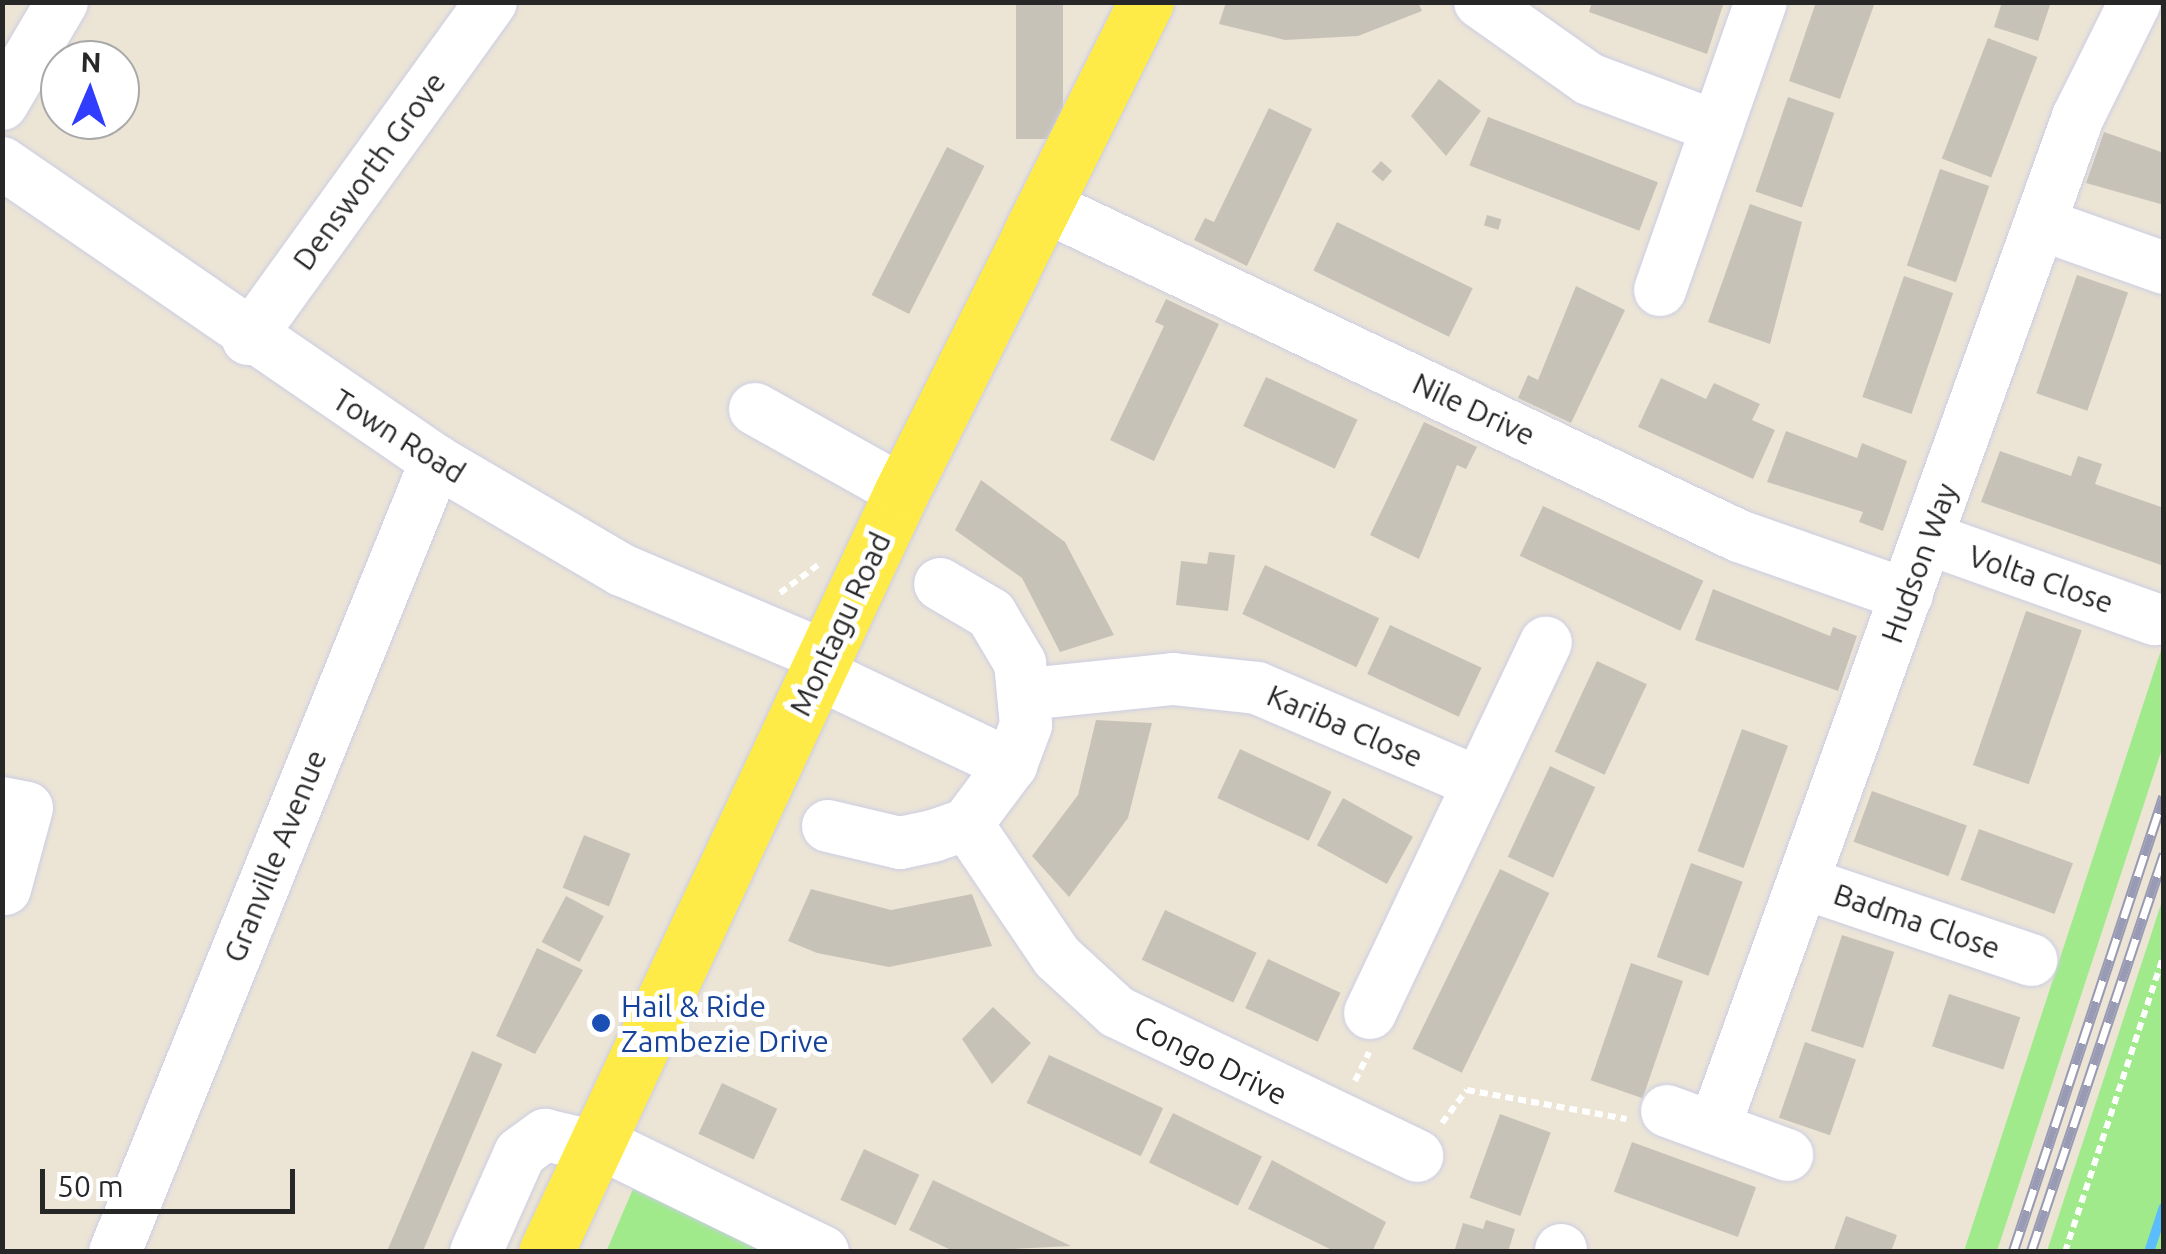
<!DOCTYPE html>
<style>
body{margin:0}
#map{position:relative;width:2166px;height:1254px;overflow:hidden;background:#ece5d6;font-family:Ubuntu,sans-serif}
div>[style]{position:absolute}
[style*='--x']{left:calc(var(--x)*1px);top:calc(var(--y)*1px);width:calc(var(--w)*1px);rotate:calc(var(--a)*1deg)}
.green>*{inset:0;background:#a0ea8c}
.stream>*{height:10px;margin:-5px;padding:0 5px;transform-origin:5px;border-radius:5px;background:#5cbdfc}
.building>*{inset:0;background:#c7c2b7;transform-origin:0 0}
.path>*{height:6px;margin-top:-3px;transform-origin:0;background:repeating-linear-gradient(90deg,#fff 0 8px,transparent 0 13px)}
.roads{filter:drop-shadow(0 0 2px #cccde3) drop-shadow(0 0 2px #cccde3)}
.minor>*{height:52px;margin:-26px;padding:0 26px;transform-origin:26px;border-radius:26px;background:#fff}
.major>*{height:55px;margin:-27.5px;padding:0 27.5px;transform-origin:27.5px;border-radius:27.5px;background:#ffeb48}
.rail>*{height:11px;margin-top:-5.5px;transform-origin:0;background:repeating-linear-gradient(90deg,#fff 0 22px,#999ab4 0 44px);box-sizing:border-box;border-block:2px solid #999ab4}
.dots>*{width:28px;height:28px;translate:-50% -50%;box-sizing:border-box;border:5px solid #fff;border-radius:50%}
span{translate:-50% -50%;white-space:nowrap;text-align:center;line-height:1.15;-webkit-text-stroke:10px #fff;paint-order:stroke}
.street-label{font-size:30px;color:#272727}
.transit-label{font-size:30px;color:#164399}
.left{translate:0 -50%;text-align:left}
.frame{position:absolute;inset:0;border:5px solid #272727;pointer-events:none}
.north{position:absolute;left:40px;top:40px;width:100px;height:100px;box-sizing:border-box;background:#fff;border:2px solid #a9a9a9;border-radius:50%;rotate:2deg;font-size:28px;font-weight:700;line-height:40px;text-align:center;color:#272727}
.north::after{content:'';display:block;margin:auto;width:35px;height:45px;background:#303dff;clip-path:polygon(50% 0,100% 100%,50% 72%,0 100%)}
.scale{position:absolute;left:40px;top:1169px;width:255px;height:45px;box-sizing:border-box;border:5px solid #272727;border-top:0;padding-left:12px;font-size:30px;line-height:35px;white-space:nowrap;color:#272727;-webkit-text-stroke:8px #fff;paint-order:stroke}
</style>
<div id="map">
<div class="green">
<i style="clip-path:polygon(2163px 644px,2163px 746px,1997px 1251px,1964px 1251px)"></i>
<i style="clip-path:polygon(2163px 898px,2163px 1251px,2047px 1251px,2105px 1075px)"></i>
<i style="clip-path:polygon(633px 1189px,765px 1251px,606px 1252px)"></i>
</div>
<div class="stream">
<i style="--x:2149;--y:1252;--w:47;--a:-71.6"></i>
</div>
<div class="building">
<i style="left:1016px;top:2px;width:47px;height:137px"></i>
<i style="clip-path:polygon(1226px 2px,1418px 2px,1422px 11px,1358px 36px,1285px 40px,1219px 24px)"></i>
<i style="clip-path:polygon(1592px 2px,1724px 2px,1707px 54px,1589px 12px)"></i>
<i style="clip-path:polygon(1816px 2px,1874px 5px,1840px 99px,1789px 81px)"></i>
<i style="clip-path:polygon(2051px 2px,2038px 41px,1994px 27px,2002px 2px)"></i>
<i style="left:1988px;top:38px;width:53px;height:129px;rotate:21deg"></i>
<i style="clip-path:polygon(1439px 79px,1481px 111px,1446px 156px,1411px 116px)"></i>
<i style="left:1788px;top:97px;width:49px;height:100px;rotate:19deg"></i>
<i style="clip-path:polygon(1269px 108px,1312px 129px,1247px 266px,1194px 240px,1205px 218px,1214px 222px)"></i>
<i style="left:1488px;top:117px;width:182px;height:52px;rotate:21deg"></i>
<i style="clip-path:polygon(2104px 132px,2164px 153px,2164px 205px,2086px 183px)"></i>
<i style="left:947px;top:147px;width:42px;height:166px;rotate:27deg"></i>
<i style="left:1381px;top:161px;width:15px;height:14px;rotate:42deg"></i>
<i style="left:1940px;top:169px;width:52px;height:102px;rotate:19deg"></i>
<i style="clip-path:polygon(1750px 204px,1802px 222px,1770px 344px,1708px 322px)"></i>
<i style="left:1487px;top:215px;width:15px;height:11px;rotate:16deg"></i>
<i style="left:1337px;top:222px;width:151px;height:54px;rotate:26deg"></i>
<i style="left:2077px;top:275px;width:54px;height:125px;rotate:19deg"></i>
<i style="left:1904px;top:276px;width:52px;height:128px;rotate:19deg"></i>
<i style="clip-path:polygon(1576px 286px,1625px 310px,1571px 423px,1518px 398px,1528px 375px,1538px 380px)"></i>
<i style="clip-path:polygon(1166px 299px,1219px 324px,1154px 461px,1110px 440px,1164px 326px,1155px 322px)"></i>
<i style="left:1266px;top:377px;width:101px;height:54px;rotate:25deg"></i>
<i style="clip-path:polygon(1661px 378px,1706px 399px,1714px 383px,1760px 404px,1752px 420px,1775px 430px,1753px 479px,1638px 427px)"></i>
<i style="clip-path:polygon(1424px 422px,1477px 447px,1466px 469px,1457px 465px,1419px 559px,1370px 535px)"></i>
<i style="clip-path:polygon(1786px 431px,1857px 458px,1862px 443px,1907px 461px,1883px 531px,1859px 522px,1863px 512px,1767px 482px)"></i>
<i style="clip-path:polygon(2000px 451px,2071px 476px,2078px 456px,2102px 464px,2095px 484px,2164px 508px,2164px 566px,1981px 502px)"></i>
<i style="clip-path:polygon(981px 480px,1065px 542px,1114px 635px,1060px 652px,1022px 578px,955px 530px)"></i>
<i style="left:1543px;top:506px;width:177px;height:55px;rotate:25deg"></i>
<i style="clip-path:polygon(1209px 552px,1235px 555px,1228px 611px,1176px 605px,1181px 561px,1207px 564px)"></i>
<i style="left:1265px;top:565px;width:126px;height:54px;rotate:25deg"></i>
<i style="clip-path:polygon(1713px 589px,1830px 636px,1833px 627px,1857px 636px,1838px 691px,1695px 640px)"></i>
<i style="left:2026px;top:611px;width:59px;height:163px;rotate:19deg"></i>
<i style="left:1390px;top:625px;width:101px;height:54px;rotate:25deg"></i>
<i style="left:1597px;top:661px;width:55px;height:100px;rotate:25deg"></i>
<i style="clip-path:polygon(1096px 720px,1152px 723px,1128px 818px,1069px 897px,1032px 856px,1078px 795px)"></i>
<i style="left:1742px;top:729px;width:49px;height:130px;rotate:20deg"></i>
<i style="left:1240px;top:749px;width:101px;height:54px;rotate:25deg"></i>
<i style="left:1550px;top:766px;width:50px;height:100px;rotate:25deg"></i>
<i style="left:1872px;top:791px;width:101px;height:54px;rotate:20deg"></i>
<i style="left:1343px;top:798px;width:80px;height:54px;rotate:29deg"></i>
<i style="left:1979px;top:829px;width:100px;height:54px;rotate:20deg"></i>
<i style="left:584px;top:835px;width:50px;height:57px;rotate:22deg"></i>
<i style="left:1691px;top:863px;width:55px;height:100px;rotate:20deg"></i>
<i style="left:1500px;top:869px;width:55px;height:200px;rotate:26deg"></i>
<i style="clip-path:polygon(811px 889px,891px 910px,972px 894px,992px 946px,889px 967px,817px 953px,788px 941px)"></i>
<i style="left:566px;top:896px;width:43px;height:52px;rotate:28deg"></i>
<i style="left:1165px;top:910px;width:101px;height:55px;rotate:25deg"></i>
<i style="left:1842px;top:935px;width:55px;height:101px;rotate:18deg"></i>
<i style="clip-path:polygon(537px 948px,583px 970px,535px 1054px,496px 1036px)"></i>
<i style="left:1268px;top:959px;width:80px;height:54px;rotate:25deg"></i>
<i style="left:1631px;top:963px;width:55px;height:124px;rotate:19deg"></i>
<i style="left:1949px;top:994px;width:75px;height:55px;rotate:18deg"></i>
<i style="clip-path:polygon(993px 1007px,1031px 1043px,992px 1084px,962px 1039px)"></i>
<i style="left:1805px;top:1042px;width:54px;height:80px;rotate:19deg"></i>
<i style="left:472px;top:1051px;width:33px;height:221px;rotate:23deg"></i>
<i style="left:1049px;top:1055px;width:126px;height:53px;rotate:25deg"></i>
<i style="left:722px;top:1083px;width:61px;height:56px;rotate:25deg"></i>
<i style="left:1173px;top:1113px;width:99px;height:55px;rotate:26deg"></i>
<i style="left:1500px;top:1114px;width:54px;height:89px;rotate:20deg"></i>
<i style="left:1632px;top:1142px;width:132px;height:53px;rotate:20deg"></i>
<i style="left:864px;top:1149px;width:61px;height:56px;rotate:25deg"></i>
<i style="clip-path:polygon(1272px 1160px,1386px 1222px,1372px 1252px,1336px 1252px,1248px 1209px)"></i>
<i style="clip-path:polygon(933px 1180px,1071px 1246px,955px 1252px,909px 1230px)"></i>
<i style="clip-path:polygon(1846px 1216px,1897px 1235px,1891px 1252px,1833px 1252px)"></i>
<i style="clip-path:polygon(1486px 1220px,1515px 1229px,1508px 1252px,1454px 1252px,1463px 1223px,1483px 1229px)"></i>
</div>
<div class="path">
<i style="--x:780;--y:593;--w:47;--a:-36.4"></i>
<i style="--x:1355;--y:1081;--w:32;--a:-64"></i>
<i style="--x:1442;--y:1123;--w:41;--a:-52.9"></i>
<i style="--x:1467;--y:1090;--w:162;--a:10.3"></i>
<i style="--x:2065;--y:1252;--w:314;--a:-71.6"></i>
</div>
<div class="roads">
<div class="minor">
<i style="--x:1480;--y:2;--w:133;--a:35.2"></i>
<i style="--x:1589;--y:79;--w:137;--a:20.6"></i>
<i style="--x:2;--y:104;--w:118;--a:-59.5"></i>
<i style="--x:2;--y:163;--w:526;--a:34.47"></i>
<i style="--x:436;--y:461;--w:216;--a:30.4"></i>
<i style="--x:622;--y:570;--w:220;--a:23"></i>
<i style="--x:1047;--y:207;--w:766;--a:25.43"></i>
<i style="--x:1739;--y:536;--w:178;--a:19.4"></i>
<i style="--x:2040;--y:224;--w:132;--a:19.5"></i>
<i style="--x:1660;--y:290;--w:305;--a:-70.7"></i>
<i style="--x:248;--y:339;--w:415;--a:-54.2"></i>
<i style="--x:755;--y:409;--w:168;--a:29.2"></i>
<i style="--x:1927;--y:538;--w:242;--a:19.6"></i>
<i style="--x:817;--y:673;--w:215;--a:25.4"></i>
<i style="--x:1028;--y:694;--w:146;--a:-5.9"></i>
<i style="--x:1173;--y:679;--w:84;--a:6.1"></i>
<i style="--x:1257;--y:688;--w:241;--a:23.2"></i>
<i style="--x:2;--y:803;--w:25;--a:11"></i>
<i style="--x:27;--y:808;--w:84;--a:105.2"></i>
<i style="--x:967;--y:824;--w:161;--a:55.9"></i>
<i style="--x:1057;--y:957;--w:81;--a:42.5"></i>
<i style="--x:1117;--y:1012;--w:333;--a:25.6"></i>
<i style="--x:828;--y:826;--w:74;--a:13.3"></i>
<i style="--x:900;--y:843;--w:34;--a:-12"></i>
<i style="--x:933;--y:836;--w:36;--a:-19"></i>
<i style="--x:967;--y:824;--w:74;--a:-53.3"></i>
<i style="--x:1011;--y:765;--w:43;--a:-69.4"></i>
<i style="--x:1026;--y:725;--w:62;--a:-95.5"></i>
<i style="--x:1020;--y:663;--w:57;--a:-120.6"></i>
<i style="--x:991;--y:614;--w:59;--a:-149.5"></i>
<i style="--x:1804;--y:883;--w:240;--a:18.7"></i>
<i style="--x:1370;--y:1013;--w:410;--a:-64.6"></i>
<i style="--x:1667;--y:1111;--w:128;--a:20.1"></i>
<i style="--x:1714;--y:1128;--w:1075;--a:-70.2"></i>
<i style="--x:2078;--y:117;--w:128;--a:-63.6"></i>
<i style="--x:115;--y:1252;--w:854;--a:-67.91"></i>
<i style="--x:476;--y:1252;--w:108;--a:-66"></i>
<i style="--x:520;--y:1153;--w:31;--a:-36"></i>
<i style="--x:545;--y:1135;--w:75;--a:13.1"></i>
<i style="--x:618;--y:1152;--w:228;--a:26"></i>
<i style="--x:1561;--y:1252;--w:2;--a:-90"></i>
</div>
<div class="major">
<i style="--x:546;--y:1252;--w:840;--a:-64.93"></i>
<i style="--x:902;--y:491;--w:546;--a:-63.48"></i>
</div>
</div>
<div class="rail">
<i style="--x:2013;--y:1252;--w:480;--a:-71.7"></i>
<i style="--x:2031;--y:1252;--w:420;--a:-71.5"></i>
</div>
<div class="dots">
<i style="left:601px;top:1023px;background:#1a4fb4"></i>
</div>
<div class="street-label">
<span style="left:369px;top:171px;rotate:-54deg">Densworth Grove</span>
<span style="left:1474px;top:409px;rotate:25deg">Nile Drive</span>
<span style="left:399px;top:436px;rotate:32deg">Town Road</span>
<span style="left:1919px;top:563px;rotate:-70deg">Hudson Way</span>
<span style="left:2041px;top:579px;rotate:19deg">Volta Close</span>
<span style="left:840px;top:624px;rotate:-65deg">Montagu Road</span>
<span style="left:1345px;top:726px;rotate:23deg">Kariba Close</span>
<span style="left:275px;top:856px;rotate:-68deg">Granville Avenue</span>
<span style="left:1917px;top:921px;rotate:19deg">Badma Close</span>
<span style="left:1211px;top:1060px;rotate:26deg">Congo Drive</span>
</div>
<div class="transit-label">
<span class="left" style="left:621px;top:1023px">Hail &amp; Ride<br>Zambezie Drive</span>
</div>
<div class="frame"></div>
<div class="north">N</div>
<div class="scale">50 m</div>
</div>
